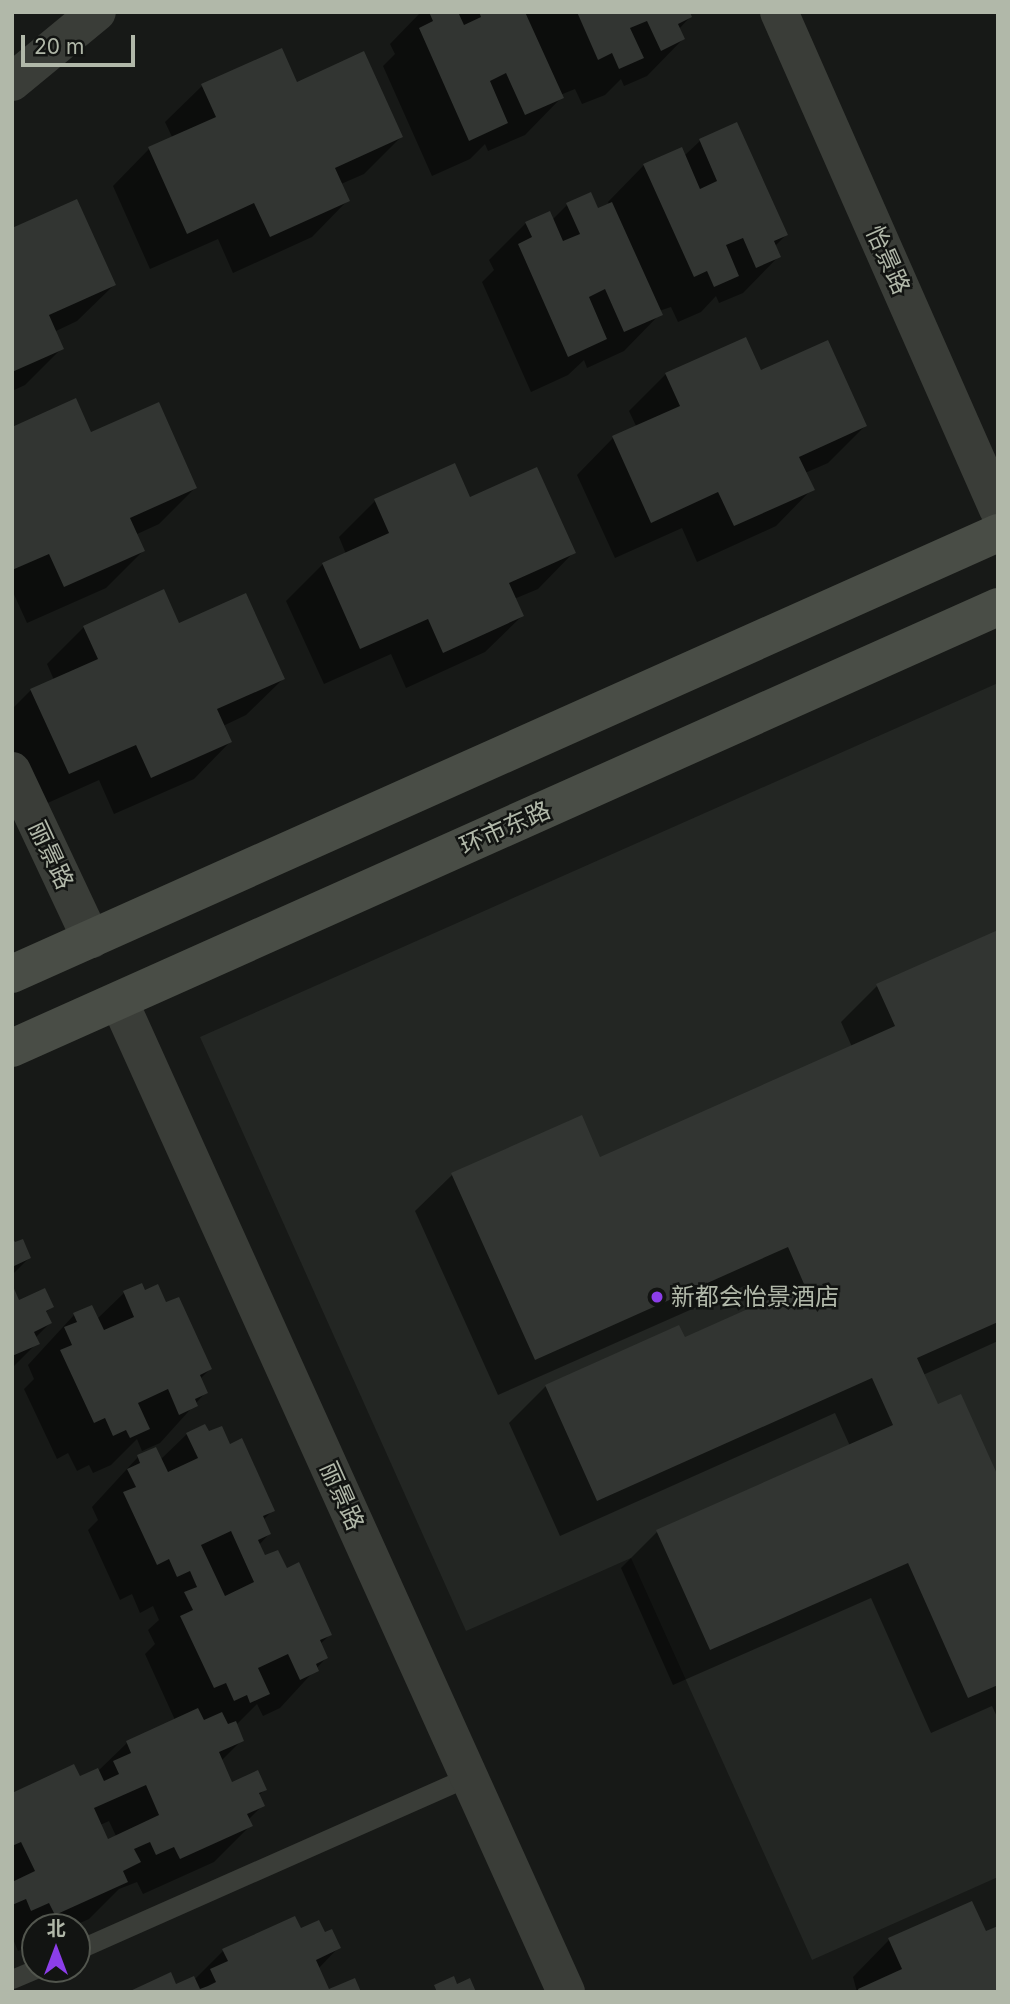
<!DOCTYPE html>
<meta charset="utf-8">
<style>
body{margin:0}
#map{position:relative;width:1010px;height:2004px;overflow:hidden;background:#171917;font-family:Inter,"Noto Sans SC",sans-serif}
div>[style]{position:absolute}
[style*='--x']{left:calc(var(--x)*1px);top:calc(var(--y)*1px);width:calc(var(--w)*1px);rotate:calc(var(--a)*1deg)}
.built>*{inset:0;background:#232623}
.shadow>*{inset:0;background:#0007}
.building>*{inset:0;background:#323532}
.service>*{height:19px;margin:-9.5px;padding:0 9.5px;transform-origin:9.5px;border-radius:9.5px;background:#3a3d38}
.minor>*{height:38px;margin:-19px;padding:0 19px;transform-origin:19px;border-radius:19px;background:#3a3d38}
.secondary>*{height:38px;margin:-19px;padding:0 19px;transform-origin:19px;border-radius:19px;background:#494d46}
.dots>*{width:19px;height:19px;translate:-50% -50%;box-sizing:border-box;border:4px solid #121412;border-radius:50%}
span{translate:-50% -50%;white-space:nowrap;text-align:center;line-height:1.15;-webkit-text-stroke:5px #121412;paint-order:stroke}
.street-label{font-size:24px;color:#b1b8a9}
.poi-label{font-size:24px;color:#b1b8a9}
.left{translate:0 -50%;text-align:left}
.frame{position:absolute;inset:0;border:14px solid #b1b8a9;pointer-events:none}
.north{position:absolute;left:21px;top:1913px;width:70px;height:70px;box-sizing:border-box;background:#121412;border:2px solid #52564e;border-radius:50%;rotate:0deg;font-size:19px;font-weight:700;line-height:28px;text-align:center;color:#b1b8a9}
.north::after{content:'';display:block;margin:auto;width:24px;height:32px;background:#8c3ee9;clip-path:polygon(50% 0,100% 100%,50% 72%,0 100%)}
.scale{position:absolute;left:21px;top:35px;width:114px;height:32px;box-sizing:border-box;border:4px solid #b1b8a9;border-top:0;padding-left:9px;font-size:21px;line-height:24px;white-space:nowrap;color:#b1b8a9;-webkit-text-stroke:5px #121412;paint-order:stroke}
</style>
<div id="map">
<div class="built">
<i style="clip-path:polygon(998px 683px,998px 1877px,812px 1960px,631px 1558px,466px 1631px,200px 1037px)"></i>
</div>
<div class="shadow">
<i style="clip-path:polygon(421px 12px,688px 12px,690px 17px,679px 29px,683px 39px,647px 76px,624px 86px,621px 79px,605px 95px,582px 104px,575px 89px,560px 95px,561px 98px,525px 135px,488px 151px,485px 144px,470px 159px,432px 176px,383px 66px,395px 54px,390px 44px)"></i>
<i style="clip-path:polygon(296px 84px,401px 137px,364px 174px,341px 184px,348px 200px,312px 237px,233px 273px,218px 239px,150px 269px,113px 186px,149px 149px,173px 139px,165px 122px,202px 86px)"></i>
<i style="clip-path:polygon(736px 125px,786px 235px,775px 246px,779px 256px,743px 293px,719px 303px,716px 296px,701px 312px,678px 322px,671px 307px,659px 311px,660px 314px,624px 351px,587px 368px,584px 360px,568px 375px,531px 392px,482px 282px,494px 270px,489px 260px,526px 223px,552px 220px,567px 205px,598px 210px,609px 205px,608px 202px,644px 165px,684px 156px,700px 141px)"></i>
<i style="clip-path:polygon(12px 230px,114px 285px,77px 321px,54px 332px,62px 348px,25px 385px,12px 391px)"></i>
<i style="clip-path:polygon(760px 373px,865px 426px,828px 463px,805px 473px,812px 489px,776px 526px,697px 562px,682px 528px,615px 558px,577px 475px,613px 438px,637px 428px,629px 411px,666px 374px)"></i>
<i style="clip-path:polygon(12px 429px,90px 434px,195px 488px,159px 524px,135px 535px,143px 551px,106px 588px,27px 623px,12px 590px)"></i>
<i style="clip-path:polygon(375px 501px,574px 552px,538px 589px,514px 599px,522px 616px,485px 652px,406px 688px,391px 654px,324px 684px,286px 601px,323px 564px,346px 554px,339px 537px)"></i>
<i style="clip-path:polygon(178px 625px,283px 679px,246px 715px,223px 726px,230px 742px,194px 779px,114px 814px,99px 780px,32px 810px,12px 766px,12px 709px,31px 690px,54px 680px,47px 664px,84px 627px)"></i>
<i style="clip-path:polygon(998px 932px,998px 1341px,923px 1375px,937px 1407px,998px 1480px,998px 1719px,992px 1706px,931px 1733px,871px 1598px,673px 1685px,621px 1568px,657px 1532px,850px 1446px,835px 1413px,560px 1536px,509px 1423px,546px 1386px,684px 1340px,761px 1305px,751px 1283px,498px 1395px,415px 1211px,452px 1175px,581px 1117px,599px 1159px,852px 1047px,841px 1022px,877px 986px)"></i>
<i style="clip-path:polygon(12px 1241px,29px 1258px,12px 1275px)"></i>
<i style="clip-path:polygon(12px 1289px,18px 1302px,52px 1307px,45px 1313px,50px 1323px,35px 1338px,37px 1343px,12px 1368px)"></i>
<i style="clip-path:polygon(145px 1292px,166px 1304px,210px 1369px,200px 1379px,206px 1392px,160px 1443px,142px 1451px,137px 1439px,111px 1465px,93px 1473px,89px 1465px,77px 1471px,68px 1453px,57px 1459px,24px 1389px,34px 1379px,28px 1365px,74px 1315px,97px 1319px,124px 1293px)"></i>
<i style="clip-path:polygon(evenodd,187px 1434px,208px 1434px,229px 1446px,273px 1510px,263px 1520px,269px 1534px,259px 1545px,265px 1558px,286px 1570px,330px 1635px,320px 1644px,326px 1658px,280px 1708px,263px 1716px,257px 1704px,236px 1725px,242px 1740px,221px 1761px,231px 1784px,265px 1789px,258px 1796px,263px 1805px,248px 1820px,250px 1826px,214px 1862px,143px 1894px,137px 1882px,119px 1889px,89px 1919px,71px 1927px,35px 1927px,35px 1943px,18px 1951px,13px 1939px,12px 1794px,97px 1772px,127px 1743px,175px 1720px,145px 1654px,155px 1644px,148px 1630px,159px 1620px,153px 1606px,140px 1613px,132px 1594px,120px 1600px,88px 1530px,98px 1520px,92px 1507px,138px 1457px,160px 1460px,187px 1434px,109px 1821px,116px 1836px,107px 1841px,100px 1825px,109px 1821px)"></i>
<i style="clip-path:polygon(300px 1930px,324px 1934px,339px 1947px,318px 1969px,328px 1992px,132px 1992px,176px 1987px,194px 1980px,223px 1951px)"></i>
<i style="clip-path:polygon(985px 1934px,998px 1992px,857px 1992px,853px 1977px,889px 1940px)"></i>
</div>
<div class="building">
<i style="clip-path:polygon(429px 12px,458px 12px,464px 25px,481px 17px,479px 12px,525px 12px,564px 98px,525px 115px,506px 73px,490px 81px,508px 123px,469px 141px,419px 28px,433px 21px)"></i>
<i style="clip-path:polygon(577px 12px,690px 12px,692px 17px,678px 24px,685px 39px,661px 51px,647px 21px,630px 28px,644px 58px,619px 69px,612px 53px,598px 60px)"></i>
<i style="clip-path:polygon(282px 48px,297px 82px,364px 51px,403px 137px,335px 168px,350px 201px,270px 237px,254px 203px,187px 234px,148px 147px,216px 117px,201px 84px)"></i>
<i style="clip-path:polygon(737px 122px,788px 235px,774px 241px,781px 257px,756px 268px,743px 238px,726px 245px,739px 276px,714px 287px,707px 271px,694px 277px,643px 164px,682px 147px,700px 189px,717px 181px,699px 139px)"></i>
<i style="clip-path:polygon(591px 192px,598px 208px,612px 202px,663px 315px,624px 332px,605px 289px,589px 297px,607px 339px,568px 357px,518px 244px,532px 237px,525px 222px,550px 211px,563px 241px,580px 234px,566px 203px)"></i>
<i style="clip-path:polygon(77px 199px,116px 285px,49px 315px,64px 349px,12px 372px,12px 228px)"></i>
<i style="clip-path:polygon(746px 337px,761px 370px,828px 340px,867px 426px,799px 457px,815px 490px,734px 526px,718px 492px,651px 523px,612px 436px,680px 406px,665px 373px)"></i>
<i style="clip-path:polygon(76px 398px,91px 432px,159px 402px,197px 488px,130px 518px,145px 551px,64px 587px,49px 554px,12px 570px,12px 427px)"></i>
<i style="clip-path:polygon(455px 463px,470px 497px,537px 467px,576px 553px,509px 583px,524px 616px,443px 653px,428px 619px,360px 649px,322px 563px,389px 533px,374px 499px)"></i>
<i style="clip-path:polygon(164px 589px,179px 623px,246px 593px,285px 679px,217px 709px,232px 742px,151px 778px,136px 745px,69px 774px,30px 689px,98px 659px,83px 626px)"></i>
<i style="clip-path:polygon(998px 930px,998px 1322px,917px 1358px,938px 1404px,961px 1394px,998px 1476px,998px 1685px,968px 1698px,908px 1563px,710px 1650px,656px 1530px,893px 1425px,872px 1378px,597px 1501px,545px 1385px,679px 1325px,685px 1337px,804px 1284px,788px 1247px,535px 1360px,451px 1173px,582px 1115px,600px 1157px,895px 1026px,876px 984px)"></i>
<i style="clip-path:polygon(12px 1237px,15px 1242px,23px 1239px,31px 1258px,12px 1267px)"></i>
<i style="clip-path:polygon(142px 1283px,145px 1290px,158px 1284px,166px 1302px,179px 1297px,212px 1369px,200px 1375px,208px 1393px,195px 1399px,198px 1406px,179px 1415px,168px 1389px,138px 1403px,150px 1429px,130px 1438px,126px 1430px,113px 1436px,105px 1418px,94px 1423px,60px 1350px,72px 1345px,64px 1327px,77px 1322px,73px 1313px,92px 1305px,104px 1330px,134px 1317px,123px 1291px)"></i>
<i style="clip-path:polygon(12px 1284px,19px 1300px,45px 1288px,54px 1307px,46px 1311px,52px 1323px,34px 1332px,40px 1344px,12px 1356px)"></i>
<i style="clip-path:polygon(evenodd,205px 1424px,209px 1431px,222px 1426px,230px 1444px,242px 1438px,275px 1511px,263px 1516px,271px 1534px,258px 1540px,265px 1555px,278px 1550px,287px 1568px,299px 1562px,332px 1635px,320px 1640px,328px 1658px,316px 1664px,319px 1671px,300px 1680px,288px 1654px,258px 1668px,270px 1694px,250px 1703px,247px 1695px,234px 1701px,226px 1683px,214px 1688px,180px 1616px,193px 1610px,184px 1592px,197px 1587px,190px 1571px,177px 1577px,169px 1559px,157px 1565px,123px 1492px,136px 1487px,127px 1469px,140px 1463px,137px 1455px,156px 1447px,168px 1472px,198px 1458px,186px 1433px,205px 1424px,231px 1531px,254px 1582px,225px 1596px,201px 1545px,231px 1531px)"></i>
<i style="clip-path:polygon(evenodd,198px 1708px,204px 1720px,222px 1712px,228px 1724px,236px 1721px,244px 1741px,219px 1752px,232px 1782px,258px 1770px,267px 1790px,259px 1793px,265px 1806px,247px 1814px,253px 1826px,180px 1859px,174px 1847px,156px 1855px,150px 1842px,134px 1849px,141px 1862px,123px 1871px,128px 1882px,55px 1915px,49px 1903px,31px 1911px,26px 1899px,12px 1905px,12px 1882px,35px 1871px,21px 1842px,12px 1846px,12px 1793px,74px 1764px,80px 1776px,98px 1768px,104px 1781px,119px 1774px,113px 1761px,131px 1753px,126px 1741px,198px 1708px,146px 1785px,159px 1815px,108px 1839px,94px 1808px,146px 1785px)"></i>
<i style="clip-path:polygon(972px 1901px,986px 1931px,998px 1926px,998px 1992px,859px 1992px,858px 1989px,902px 1969px,888px 1938px)"></i>
<i style="clip-path:polygon(295px 1916px,301px 1928px,319px 1920px,325px 1932px,332px 1929px,341px 1948px,316px 1960px,329px 1989px,355px 1978px,361px 1992px,128px 1992px,171px 1972px,176px 1984px,194px 1976px,200px 1989px,208px 1986px,216px 1982px,210px 1969px,228px 1961px,222px 1949px)"></i>
<i style="clip-path:polygon(454px 1976px,457px 1984px,470px 1978px,476px 1992px,437px 1992px,434px 1985px)"></i>
</div>
<div class="service">
<i style="--x:77;--y:1950;--w:429;--a:-23.9"></i>
<i style="--x:12;--y:1979;--w:25;--a:-23"></i>
</div>
<div class="minor">
<i style="--x:779;--y:12;--w:543;--a:66.22"></i>
<i style="--x:12;--y:82;--w:110;--a:-39.5"></i>
<i style="--x:12;--y:771;--w:186;--a:64.8"></i>
<i style="--x:119;--y:1001;--w:1087;--a:65.72"></i>
</div>
<div class="secondary">
<i style="--x:12;--y:974;--w:1080;--a:-24.1"></i>
<i style="--x:12;--y:1048;--w:1080;--a:-24.1"></i>
</div>
<div class="dots">
<i style="left:657px;top:1297px;background:#8c3ee9"></i>
</div>
<div class="street-label">
<span style="left:888px;top:260px;rotate:66deg">怡景路</span>
<span style="left:505px;top:828px;rotate:-24deg">环市东路</span>
<span style="left:51px;top:855px;rotate:65deg">丽景路</span>
<span style="left:342px;top:1496px;rotate:66deg">丽景路</span>
</div>
<div class="poi-label">
<span class="left" style="left:671px;top:1297px">新都会怡景酒店</span>
</div>
<div class="frame"></div>
<div class="north">北</div>
<div class="scale">20 m</div>
</div>
